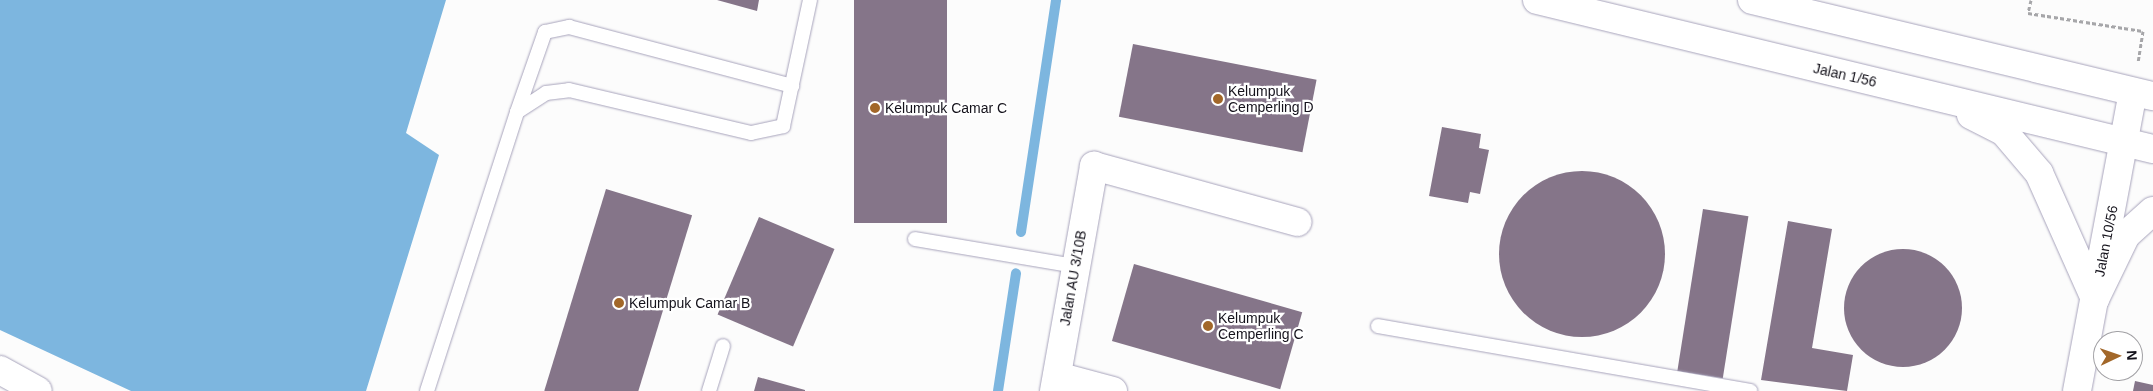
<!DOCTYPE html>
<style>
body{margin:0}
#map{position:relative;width:2153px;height:391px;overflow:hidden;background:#fcfcfc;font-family:Helvetica,sans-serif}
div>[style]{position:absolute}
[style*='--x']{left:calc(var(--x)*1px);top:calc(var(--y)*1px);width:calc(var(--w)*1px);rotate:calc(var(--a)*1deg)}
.water>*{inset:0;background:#7db6df}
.stream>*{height:10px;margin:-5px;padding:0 5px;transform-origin:5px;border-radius:5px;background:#7db6df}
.building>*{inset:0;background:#857589;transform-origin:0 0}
.round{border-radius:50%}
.path>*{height:3px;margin-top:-1.5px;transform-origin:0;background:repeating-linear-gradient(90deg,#a6a6a9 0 4px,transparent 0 6.5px)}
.roads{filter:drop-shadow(0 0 1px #a7a3bb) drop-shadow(0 0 1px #a7a3bb)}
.lane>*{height:14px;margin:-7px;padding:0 7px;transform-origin:7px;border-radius:7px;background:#fff}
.street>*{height:28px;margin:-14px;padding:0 14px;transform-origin:14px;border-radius:14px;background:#fff}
.secondary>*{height:28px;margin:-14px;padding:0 14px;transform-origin:14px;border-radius:14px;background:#fff}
.dots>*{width:14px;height:14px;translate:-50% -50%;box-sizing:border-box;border:2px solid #fff;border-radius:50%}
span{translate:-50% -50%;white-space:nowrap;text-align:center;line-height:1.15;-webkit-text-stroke:4.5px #fff;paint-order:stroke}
.street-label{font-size:14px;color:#14121b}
.poi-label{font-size:14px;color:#14121b}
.left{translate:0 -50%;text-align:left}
.north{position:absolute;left:2093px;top:331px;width:50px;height:50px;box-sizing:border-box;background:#fff;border:1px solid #a1a0a4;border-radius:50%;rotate:87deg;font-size:14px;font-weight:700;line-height:20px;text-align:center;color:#14121b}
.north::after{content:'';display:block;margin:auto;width:18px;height:22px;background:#a26729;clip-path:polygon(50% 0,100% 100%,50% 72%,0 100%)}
</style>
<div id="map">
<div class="water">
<i style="clip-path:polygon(0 0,446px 0,406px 133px,439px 155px,366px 391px,131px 391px,0 330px)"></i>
</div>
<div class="stream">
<i style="--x:1021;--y:232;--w:235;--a:-81.4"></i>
<i style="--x:998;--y:391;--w:119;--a:-81.3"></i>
</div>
<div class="building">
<i style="clip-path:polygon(717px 0,759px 0,757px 11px)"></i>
<i style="left:854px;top:0;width:93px;height:223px"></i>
<i style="left:1133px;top:44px;width:187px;height:74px;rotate:11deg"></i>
<i style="clip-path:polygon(1442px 127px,1481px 134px,1479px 148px,1489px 150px,1480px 194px,1470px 192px,1468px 203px,1429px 196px)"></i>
<i class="round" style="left:1499px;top:171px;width:166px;height:166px"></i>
<i style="left:606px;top:189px;width:90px;height:211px;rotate:17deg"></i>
<i style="left:1703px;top:209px;width:46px;height:164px;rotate:9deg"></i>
<i style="left:759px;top:217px;width:82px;height:106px;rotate:23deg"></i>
<i style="clip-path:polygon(1788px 221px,1832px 229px,1812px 348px,1853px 355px,1847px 391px,1761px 380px)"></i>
<i class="round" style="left:1844px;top:249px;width:118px;height:118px"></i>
<i style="left:1134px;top:264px;width:175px;height:80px;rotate:16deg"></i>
<i style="clip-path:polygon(758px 377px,805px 390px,805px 391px,754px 391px)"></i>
<i style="clip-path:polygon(2135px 381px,2153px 385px,2153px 391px,2133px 391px)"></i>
</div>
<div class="path">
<i style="--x:2031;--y:0;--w:13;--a:103"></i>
<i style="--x:2028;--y:13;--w:116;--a:8.9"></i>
<i style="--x:2143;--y:31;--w:30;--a:99"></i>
</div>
<div class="roads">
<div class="lane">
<i style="--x:517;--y:112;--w:85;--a:-70.7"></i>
<i style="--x:545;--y:32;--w:25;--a:-12"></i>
<i style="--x:569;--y:27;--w:231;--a:14.8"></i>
<i style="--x:915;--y:239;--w:162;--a:9.6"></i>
<i style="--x:1378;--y:326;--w:378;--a:9.9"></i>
<i style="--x:427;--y:391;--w:293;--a:-72.1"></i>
<i style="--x:517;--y:112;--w:35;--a:-33"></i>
<i style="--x:546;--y:93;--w:23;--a:-7"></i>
<i style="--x:569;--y:90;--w:187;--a:13.3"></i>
<i style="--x:751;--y:133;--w:33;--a:-12"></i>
<i style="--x:783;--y:126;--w:129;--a:-77.9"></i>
<i style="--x:709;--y:391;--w:47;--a:-72.7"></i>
</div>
<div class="street">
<i style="--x:0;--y:370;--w:43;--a:28.9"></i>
<i style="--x:1057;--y:376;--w:58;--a:15"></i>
<i style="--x:1054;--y:391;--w:229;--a:-79.9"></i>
<i style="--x:1094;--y:166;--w:211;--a:15.4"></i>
<i style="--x:2077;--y:391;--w:304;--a:-79.4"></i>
</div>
<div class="secondary">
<i style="--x:1537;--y:0;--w:634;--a:13.6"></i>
<i style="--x:1752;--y:0;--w:412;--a:13.5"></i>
<i style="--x:1971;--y:115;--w:37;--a:27"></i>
<i style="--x:2004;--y:132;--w:54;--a:49.5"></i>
<i style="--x:2039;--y:173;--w:138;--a:66"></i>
<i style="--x:2095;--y:299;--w:71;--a:-64.2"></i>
<i style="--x:2126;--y:235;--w:36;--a:-42"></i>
</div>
</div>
<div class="dots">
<i style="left:1218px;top:99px;background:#a26729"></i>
<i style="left:875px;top:108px;background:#a26729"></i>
<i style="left:619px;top:303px;background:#a26729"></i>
<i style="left:1208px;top:326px;background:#a26729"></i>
</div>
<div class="street-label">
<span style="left:1845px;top:75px;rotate:13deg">Jalan 1/56</span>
<span style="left:2106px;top:241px;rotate:-79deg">Jalan 10/56</span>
<span style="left:1073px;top:278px;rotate:-80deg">Jalan AU 3/10B</span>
</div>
<div class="poi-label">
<span class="left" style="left:1228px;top:99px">Kelumpuk<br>Cemperling D</span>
<span class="left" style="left:885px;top:108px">Kelumpuk Camar C</span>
<span class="left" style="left:629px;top:303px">Kelumpuk Camar B</span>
<span class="left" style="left:1218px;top:326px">Kelumpuk<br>Cemperling C</span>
</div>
<div class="north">N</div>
</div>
